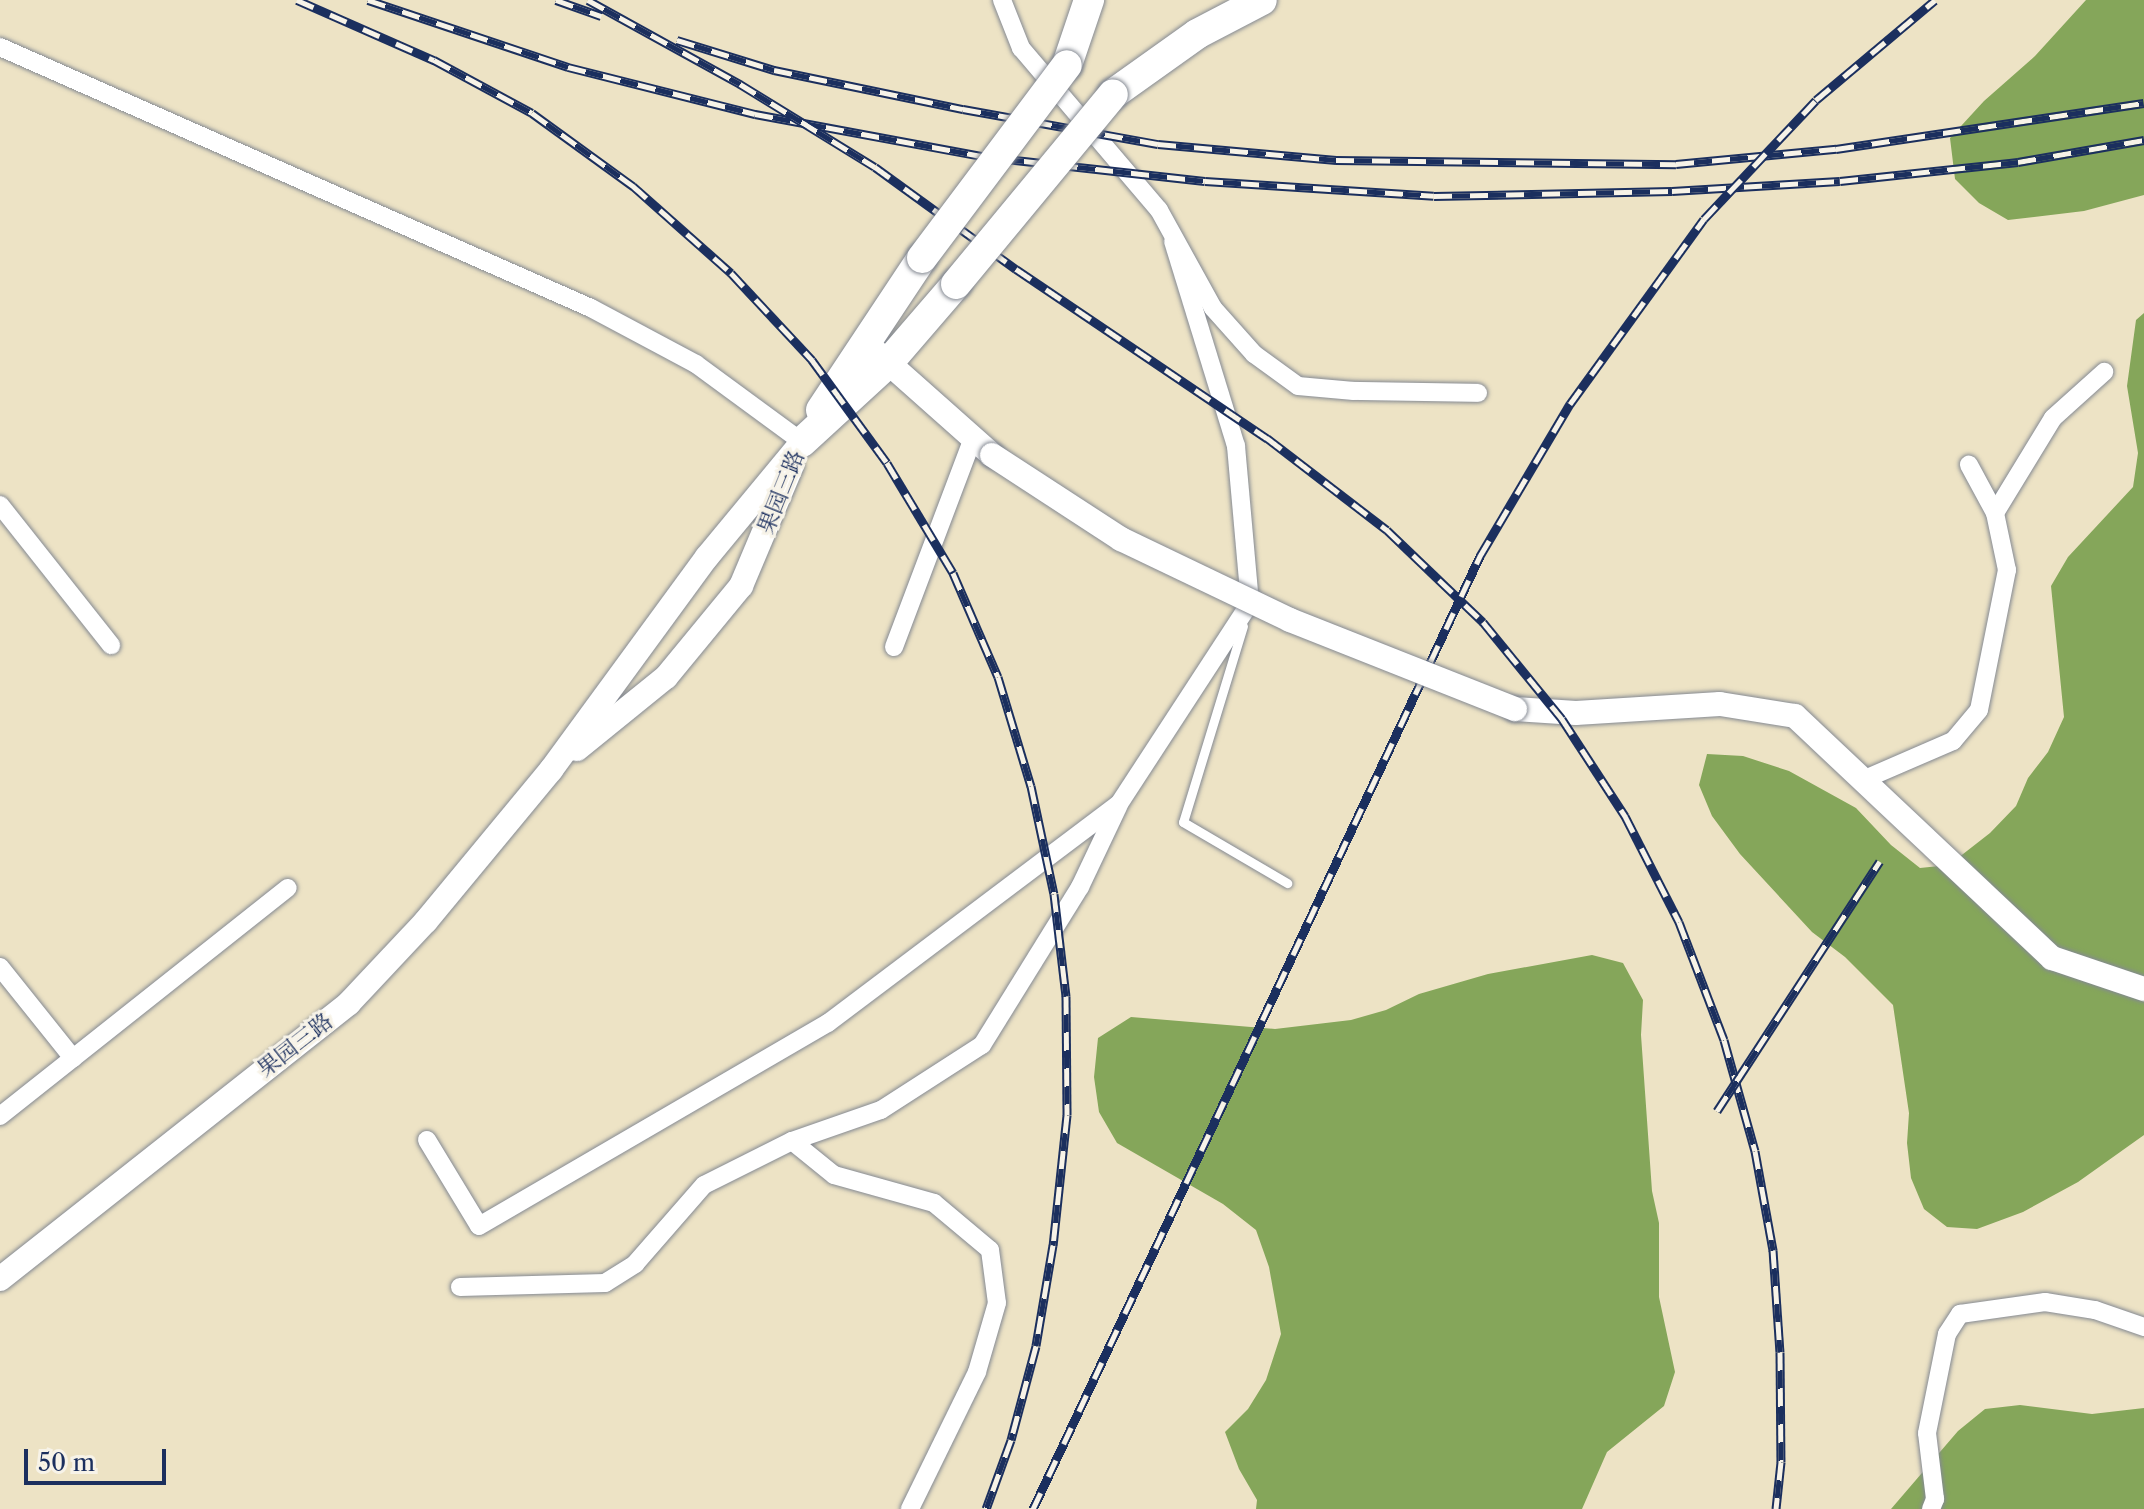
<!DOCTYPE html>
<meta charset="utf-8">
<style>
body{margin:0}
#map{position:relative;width:2144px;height:1509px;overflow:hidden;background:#ede3c5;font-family:"Libre Caslon Text","Noto Serif SC",serif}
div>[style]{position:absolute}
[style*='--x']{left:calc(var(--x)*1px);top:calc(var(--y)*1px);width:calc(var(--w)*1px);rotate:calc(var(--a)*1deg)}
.forest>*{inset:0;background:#85a65a}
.roads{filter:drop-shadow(0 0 2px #848992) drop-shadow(0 0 2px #848992)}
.service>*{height:9px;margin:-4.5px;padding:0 4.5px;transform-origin:4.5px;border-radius:4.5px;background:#fff}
.minor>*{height:18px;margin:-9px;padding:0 9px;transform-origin:9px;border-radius:9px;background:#fff}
.tertiary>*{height:24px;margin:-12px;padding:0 12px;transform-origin:12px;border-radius:12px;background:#fff}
.primary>*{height:30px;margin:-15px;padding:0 15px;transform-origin:15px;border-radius:15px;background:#fff}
.rail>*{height:9px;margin-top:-4.5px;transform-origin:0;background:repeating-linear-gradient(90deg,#f7f3e8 0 18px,#1b2f5e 0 36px);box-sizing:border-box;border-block:2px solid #1b2f5e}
.bridges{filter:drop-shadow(0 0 2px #848992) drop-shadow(0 0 2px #848992)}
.tertiary-bridge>*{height:24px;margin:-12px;padding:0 12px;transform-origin:12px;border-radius:12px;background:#fff}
.primary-bridge>*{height:30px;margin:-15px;padding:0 15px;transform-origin:15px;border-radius:15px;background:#fff}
span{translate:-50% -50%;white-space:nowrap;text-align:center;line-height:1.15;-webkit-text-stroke:6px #f7f3e8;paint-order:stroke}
.street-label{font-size:22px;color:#1b2f5e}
.scale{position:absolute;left:24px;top:1449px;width:142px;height:36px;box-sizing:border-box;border:4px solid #1b2f5e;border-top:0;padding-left:10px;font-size:24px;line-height:28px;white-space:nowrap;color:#1b2f5e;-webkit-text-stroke:6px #f7f3e8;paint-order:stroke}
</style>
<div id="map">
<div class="forest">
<i style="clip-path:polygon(2086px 0,2144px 0,2144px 195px,2084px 211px,2008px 220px,1979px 203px,1955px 179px,1950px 138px,1984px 101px,2035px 56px)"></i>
<i style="clip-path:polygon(2144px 313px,2144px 1135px,2078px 1182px,2023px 1212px,1977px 1229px,1947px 1227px,1924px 1209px,1911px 1178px,1907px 1143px,1909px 1113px,1893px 1005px,1845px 957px,1812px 932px,1740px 854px,1712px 816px,1699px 785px,1707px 754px,1743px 756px,1789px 771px,1856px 808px,1891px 845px,1920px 868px,1949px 865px,1990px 833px,2016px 806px,2028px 778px,2048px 752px,2064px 717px,2051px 586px,2068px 557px,2133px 487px,2138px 453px,2127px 386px,2136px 320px)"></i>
<i style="clip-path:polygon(1592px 955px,1623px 963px,1643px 1000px,1641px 1035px,1652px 1191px,1659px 1223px,1659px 1297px,1675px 1372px,1664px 1406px,1607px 1452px,1582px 1509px,1256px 1509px,1257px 1500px,1239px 1469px,1225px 1432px,1248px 1409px,1266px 1380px,1281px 1334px,1269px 1267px,1256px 1230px,1223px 1204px,1117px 1143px,1099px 1112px,1094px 1077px,1098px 1038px,1131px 1017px,1275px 1029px,1351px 1020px,1386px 1010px,1419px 994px,1488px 974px)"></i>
<i style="clip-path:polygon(2020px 1405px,2092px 1414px,2144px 1408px,2144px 1509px,1891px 1509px,1958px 1431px,1985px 1409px)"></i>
</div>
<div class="roads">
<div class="service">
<i style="--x:1243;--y:626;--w:205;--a:107"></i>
<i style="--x:1183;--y:822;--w:121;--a:30.4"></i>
</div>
<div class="minor">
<i style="--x:1002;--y:0;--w:52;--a:68.4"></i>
<i style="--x:1021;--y:48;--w:213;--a:49.6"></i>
<i style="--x:1159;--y:210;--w:112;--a:61.1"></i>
<i style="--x:1213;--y:308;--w:62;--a:48.3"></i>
<i style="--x:1254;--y:354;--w:54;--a:36"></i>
<i style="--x:1298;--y:386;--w:56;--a:5.1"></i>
<i style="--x:1354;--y:391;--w:124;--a:0.9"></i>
<i style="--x:0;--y:47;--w:646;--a:23.83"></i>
<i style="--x:591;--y:308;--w:119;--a:28.1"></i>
<i style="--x:696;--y:364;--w:132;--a:36.3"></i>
<i style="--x:0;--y:505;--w:179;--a:51.6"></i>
<i style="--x:1995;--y:513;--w:111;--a:-58.6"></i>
<i style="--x:2053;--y:418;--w:69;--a:-42"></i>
<i style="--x:894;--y:647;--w:220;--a:-69.3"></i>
<i style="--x:1865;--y:779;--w:96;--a:-23.4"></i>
<i style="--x:1953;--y:741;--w:40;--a:-50"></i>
<i style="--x:1979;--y:710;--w:143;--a:-78.7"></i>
<i style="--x:2007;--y:570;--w:58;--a:-101.9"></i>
<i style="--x:1995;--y:513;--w:55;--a:-118.4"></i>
<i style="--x:0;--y:967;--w:117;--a:51.3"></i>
<i style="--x:0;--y:1116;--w:367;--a:-38.4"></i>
<i style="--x:427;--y:1140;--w:100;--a:58.8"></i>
<i style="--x:479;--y:1226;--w:404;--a:-30.2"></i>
<i style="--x:828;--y:1023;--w:364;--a:-37"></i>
<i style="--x:1119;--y:804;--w:240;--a:-56.9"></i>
<i style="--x:1250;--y:603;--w:158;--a:-95.1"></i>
<i style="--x:1236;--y:446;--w:214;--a:-107.1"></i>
<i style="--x:792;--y:1141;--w:54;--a:39"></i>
<i style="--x:834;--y:1175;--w:104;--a:15.6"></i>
<i style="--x:934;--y:1203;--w:73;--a:40"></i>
<i style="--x:990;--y:1250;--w:53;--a:82.5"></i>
<i style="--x:997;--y:1303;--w:72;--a:106.2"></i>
<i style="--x:977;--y:1372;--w:153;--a:116.1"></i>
<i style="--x:460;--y:1287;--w:145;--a:-1.6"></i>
<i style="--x:605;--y:1283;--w:36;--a:-32"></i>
<i style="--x:635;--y:1264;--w:105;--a:-48.9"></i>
<i style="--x:704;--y:1185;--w:98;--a:-26.6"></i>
<i style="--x:792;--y:1141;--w:94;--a:-19.2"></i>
<i style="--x:881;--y:1110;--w:120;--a:-32.8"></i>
<i style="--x:982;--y:1045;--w:186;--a:-58.2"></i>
<i style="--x:1080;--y:887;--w:89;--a:-64.6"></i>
<i style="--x:1931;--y:1509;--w:11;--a:-68"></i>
<i style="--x:1935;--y:1499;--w:66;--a:-96.9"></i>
<i style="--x:1927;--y:1433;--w:101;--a:-78.6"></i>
<i style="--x:1947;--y:1334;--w:24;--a:-57"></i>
<i style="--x:1960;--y:1314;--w:86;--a:-8"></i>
<i style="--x:2045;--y:1302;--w:51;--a:9.1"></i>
<i style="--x:2095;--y:1310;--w:52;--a:19.1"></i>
</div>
<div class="tertiary">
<i style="--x:875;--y:351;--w:157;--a:41.6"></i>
<i style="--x:1515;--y:709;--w:61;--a:3.8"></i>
<i style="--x:1576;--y:713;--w:144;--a:-3.6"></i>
<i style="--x:1720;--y:704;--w:76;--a:9.1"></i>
<i style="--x:1795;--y:716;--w:353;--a:43.3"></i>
<i style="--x:2052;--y:958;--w:97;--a:18.6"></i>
<i style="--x:577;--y:749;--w:114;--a:-39"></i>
<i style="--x:666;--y:677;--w:118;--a:-50.5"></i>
<i style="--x:741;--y:586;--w:131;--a:-67.1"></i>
<i style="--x:0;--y:1279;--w:445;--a:-38.3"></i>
<i style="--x:349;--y:1003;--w:112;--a:-46.8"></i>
<i style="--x:426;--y:921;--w:196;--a:-50.4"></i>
<i style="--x:551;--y:770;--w:264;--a:-53.8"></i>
<i style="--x:707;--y:557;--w:149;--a:-50.4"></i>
</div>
<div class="primary">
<i style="--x:1067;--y:65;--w:69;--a:-71.3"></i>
<i style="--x:1113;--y:94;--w:103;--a:-35.5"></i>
<i style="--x:1197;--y:34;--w:73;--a:-27.6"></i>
<i style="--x:821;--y:410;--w:182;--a:-56.4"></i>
<i style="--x:802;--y:442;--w:118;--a:-42.6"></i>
<i style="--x:889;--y:362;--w:103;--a:-49.3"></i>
</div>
</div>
<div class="rail">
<i style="--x:297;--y:0;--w:150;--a:23.7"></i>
<i style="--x:434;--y:60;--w:111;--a:28.4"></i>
<i style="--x:532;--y:113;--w:125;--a:35.9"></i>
<i style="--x:633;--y:186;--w:131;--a:41.6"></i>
<i style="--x:731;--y:273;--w:119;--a:47"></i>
<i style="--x:812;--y:360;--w:127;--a:53.9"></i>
<i style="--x:887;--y:463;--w:128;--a:59"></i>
<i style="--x:953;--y:573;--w:113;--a:66.6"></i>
<i style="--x:998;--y:677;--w:114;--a:73.2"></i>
<i style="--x:1031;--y:786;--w:110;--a:78"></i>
<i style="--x:1054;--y:894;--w:103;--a:83.3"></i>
<i style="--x:1066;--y:996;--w:119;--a:89.5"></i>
<i style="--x:1067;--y:1115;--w:131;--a:96.1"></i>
<i style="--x:1053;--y:1245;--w:102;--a:99.6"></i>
<i style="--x:1036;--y:1346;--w:97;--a:104.9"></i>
<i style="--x:1011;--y:1440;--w:73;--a:109.9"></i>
<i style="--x:368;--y:0;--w:211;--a:18.5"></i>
<i style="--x:568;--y:67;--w:193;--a:14.1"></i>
<i style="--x:755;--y:114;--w:237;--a:10.5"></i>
<i style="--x:988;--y:157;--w:218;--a:6.3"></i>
<i style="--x:1205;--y:181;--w:229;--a:3.7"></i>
<i style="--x:1434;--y:196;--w:238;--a:-1.2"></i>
<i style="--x:1672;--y:191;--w:168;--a:-3.4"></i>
<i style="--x:1840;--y:181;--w:179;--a:-6.1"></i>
<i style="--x:2018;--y:162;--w:128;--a:-9.9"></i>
<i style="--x:556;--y:0;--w:48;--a:19.6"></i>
<i style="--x:588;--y:0;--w:174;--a:28.9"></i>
<i style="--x:740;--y:84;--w:158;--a:31.6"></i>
<i style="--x:875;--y:167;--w:174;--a:35.9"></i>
<i style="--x:1016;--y:269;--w:303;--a:34"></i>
<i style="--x:1267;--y:438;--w:151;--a:37.5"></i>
<i style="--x:1387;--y:530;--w:133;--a:43.8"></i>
<i style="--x:1483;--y:622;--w:125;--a:50.8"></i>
<i style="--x:1562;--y:719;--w:116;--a:57"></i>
<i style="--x:1625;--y:816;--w:119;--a:63"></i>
<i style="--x:1679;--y:922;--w:126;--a:69.1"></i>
<i style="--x:1724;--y:1040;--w:115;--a:74.4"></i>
<i style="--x:1755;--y:1151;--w:101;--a:79.7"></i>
<i style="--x:1773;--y:1250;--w:102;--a:86.1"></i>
<i style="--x:1780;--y:1352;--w:110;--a:89.5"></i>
<i style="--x:1781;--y:1462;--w:47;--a:96.1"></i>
<i style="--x:677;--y:40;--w:102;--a:17.2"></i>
<i style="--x:774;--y:70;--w:193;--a:11.7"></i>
<i style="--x:963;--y:109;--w:198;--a:10.2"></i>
<i style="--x:1158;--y:144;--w:179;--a:5.1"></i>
<i style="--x:1336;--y:160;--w:340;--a:0.7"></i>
<i style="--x:1676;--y:164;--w:161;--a:-5.4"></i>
<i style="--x:1836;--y:149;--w:311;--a:-8.5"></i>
<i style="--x:1717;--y:1111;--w:298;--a:-56.9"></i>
<i style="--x:1033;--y:1509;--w:1053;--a:-64.87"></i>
<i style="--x:1480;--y:556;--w:177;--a:-59.4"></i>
<i style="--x:1570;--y:404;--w:228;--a:-54.1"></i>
<i style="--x:1704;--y:219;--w:163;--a:-46.7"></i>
<i style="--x:1816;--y:100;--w:155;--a:-40"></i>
</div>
<div class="bridges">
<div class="tertiary-bridge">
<i style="--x:992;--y:455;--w:154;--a:33.1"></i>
<i style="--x:1121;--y:539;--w:187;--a:25.6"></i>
<i style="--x:1290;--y:620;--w:242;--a:21.6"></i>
</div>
<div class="primary-bridge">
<i style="--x:922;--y:258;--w:241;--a:-53.1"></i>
<i style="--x:956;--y:284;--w:246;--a:-50.4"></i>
</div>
</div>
<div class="street-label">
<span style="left:781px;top:492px;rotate:-68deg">果园三路</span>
<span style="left:295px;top:1045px;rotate:-38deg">果园三路</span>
</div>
<div class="scale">50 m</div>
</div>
